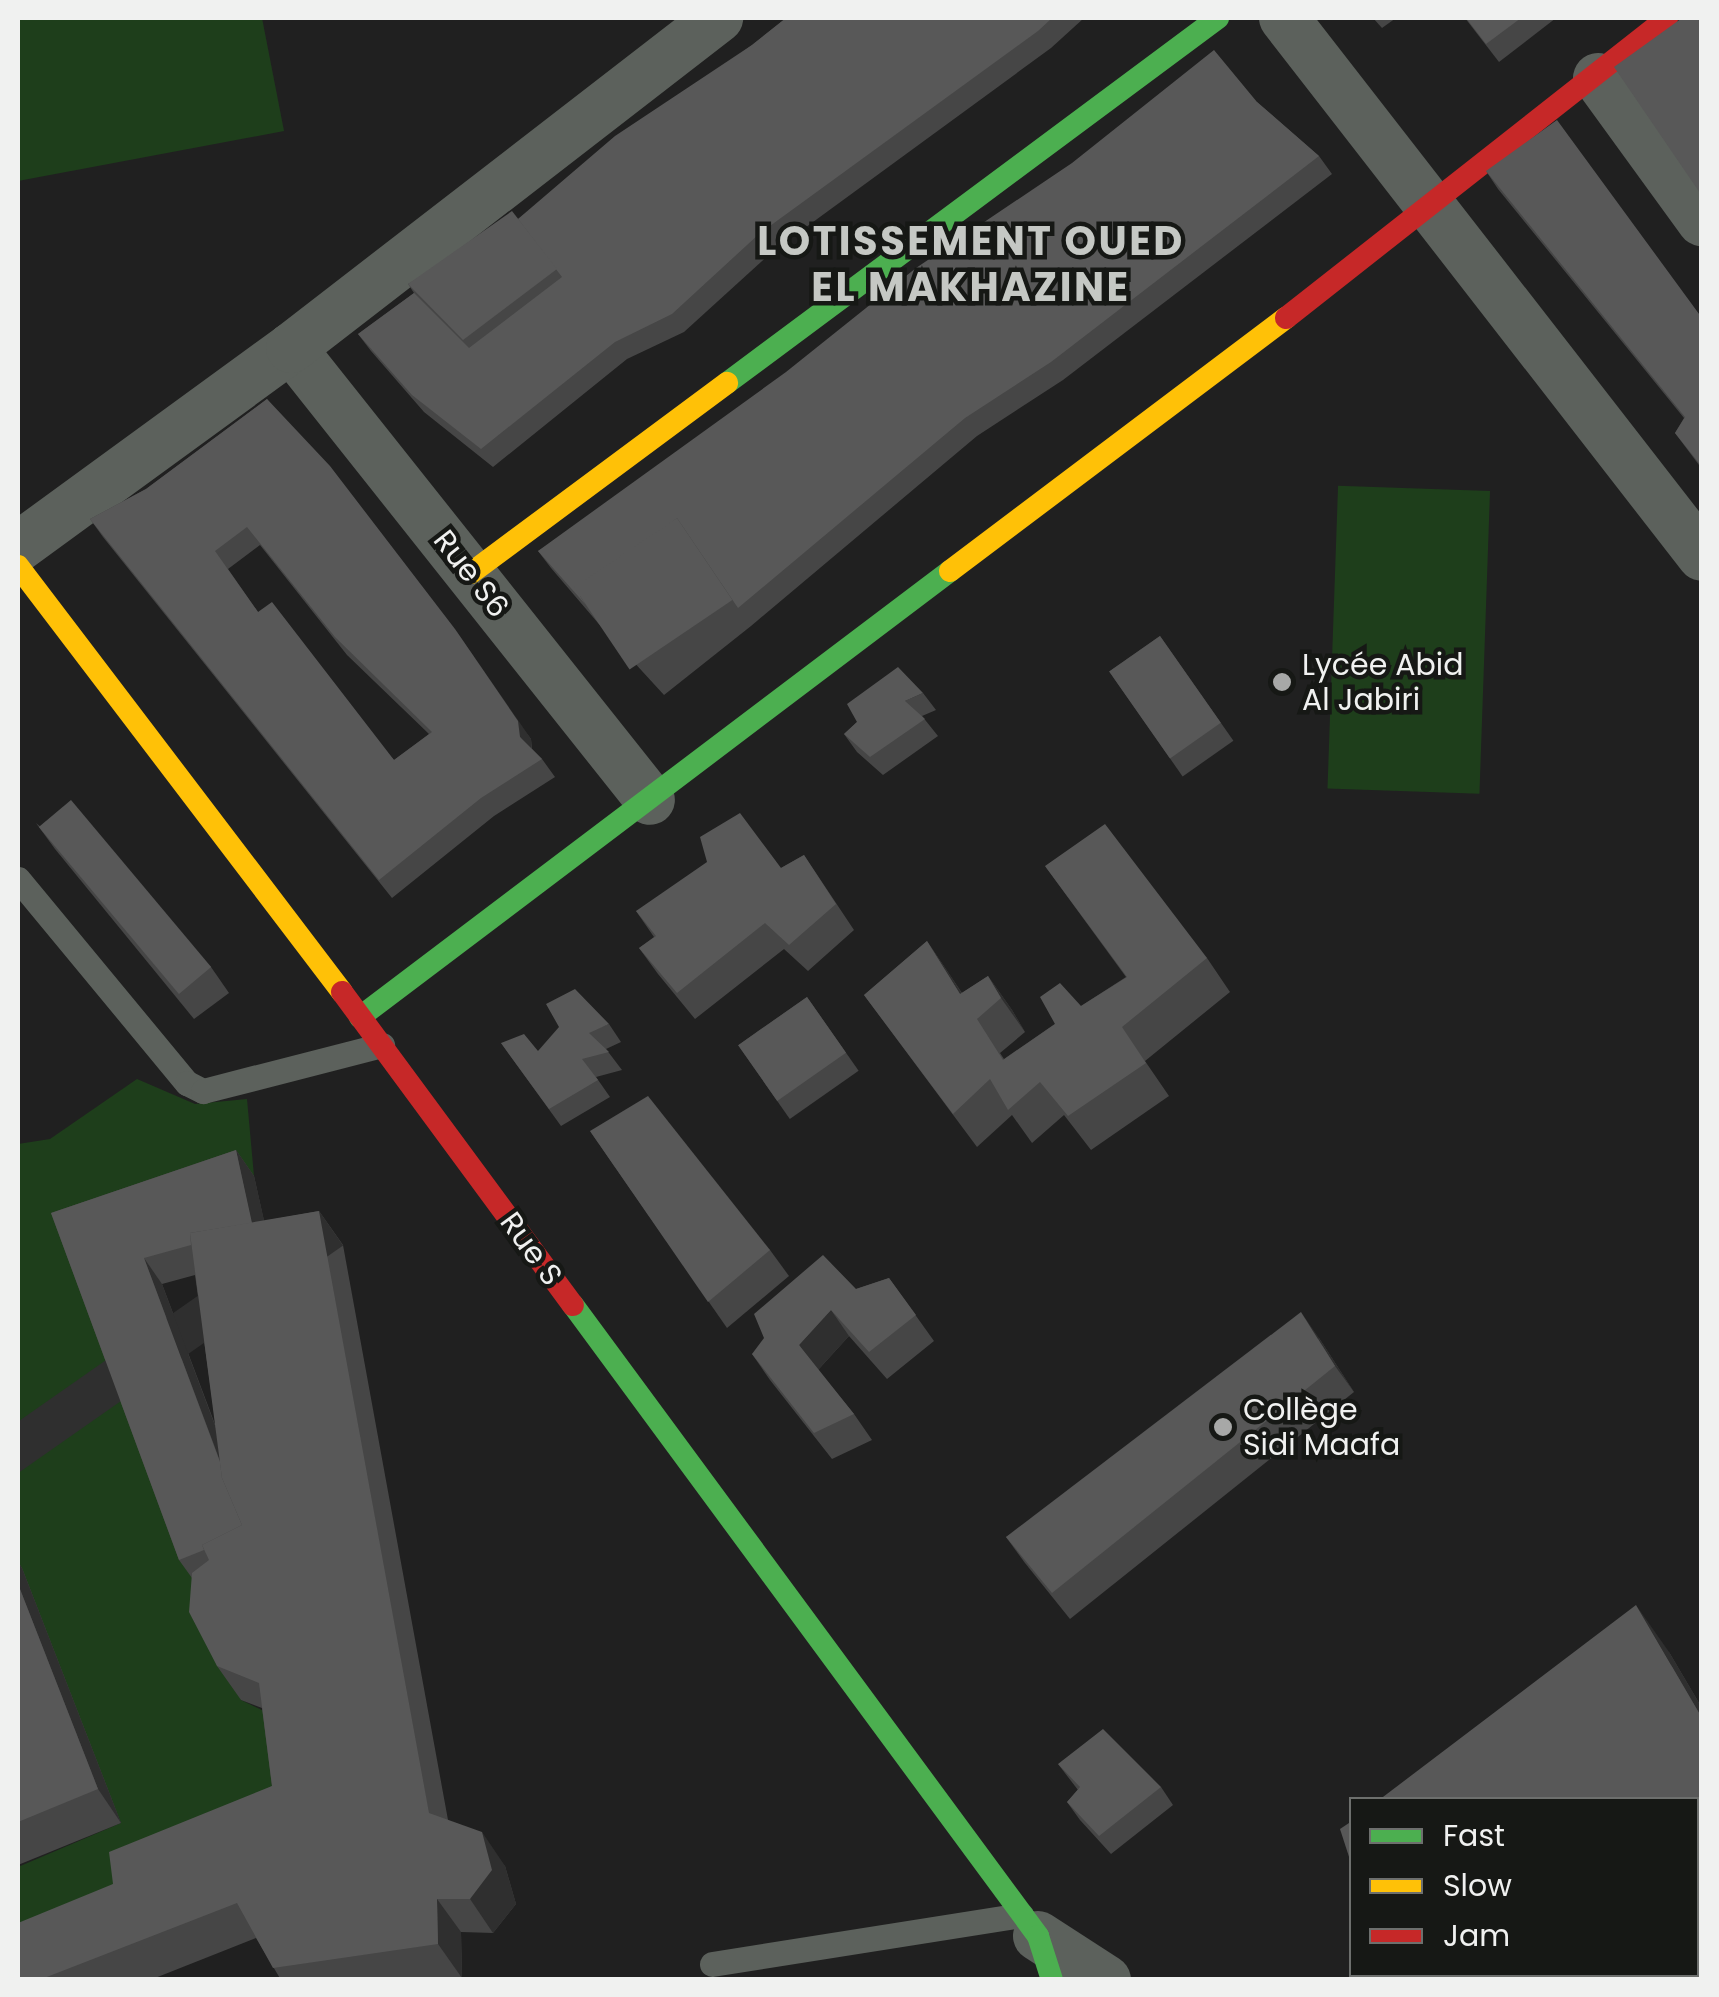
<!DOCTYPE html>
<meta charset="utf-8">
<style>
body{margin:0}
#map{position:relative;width:1719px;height:1997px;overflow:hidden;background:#202020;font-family:Poppins,sans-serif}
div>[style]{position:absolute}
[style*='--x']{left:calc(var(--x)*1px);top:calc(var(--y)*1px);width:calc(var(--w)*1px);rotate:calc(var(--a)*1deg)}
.green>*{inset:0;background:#1e3e1b;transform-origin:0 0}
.lane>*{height:25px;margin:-12.5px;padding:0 12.5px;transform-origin:12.5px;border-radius:12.5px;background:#5c615c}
.street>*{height:50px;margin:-25px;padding:0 25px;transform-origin:25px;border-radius:25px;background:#5c615c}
.fast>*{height:22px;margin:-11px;padding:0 11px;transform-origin:11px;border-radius:11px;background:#4caf50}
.slow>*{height:22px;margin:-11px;padding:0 11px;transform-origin:11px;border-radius:11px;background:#ffc107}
.jam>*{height:22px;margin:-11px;padding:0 11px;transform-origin:11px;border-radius:11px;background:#c62828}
.wall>*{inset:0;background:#464646;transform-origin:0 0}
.shaded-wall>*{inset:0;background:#2f2f2f;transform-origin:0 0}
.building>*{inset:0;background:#585858;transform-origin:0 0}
.dots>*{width:28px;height:28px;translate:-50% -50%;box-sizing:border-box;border:5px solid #161815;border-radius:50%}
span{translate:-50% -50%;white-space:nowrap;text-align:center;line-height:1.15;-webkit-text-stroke:9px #161815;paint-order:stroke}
.street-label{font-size:30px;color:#f0f1f0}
.poi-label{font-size:30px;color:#f0f1f0}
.left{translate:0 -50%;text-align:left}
.district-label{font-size:40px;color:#c5c8c4;font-weight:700;letter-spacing:2.5px}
.frame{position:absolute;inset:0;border:20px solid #f0f1f0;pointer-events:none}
.legend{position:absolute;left:1349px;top:1797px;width:350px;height:180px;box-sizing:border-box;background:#161815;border:2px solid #6d6f6d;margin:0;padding:12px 18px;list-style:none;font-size:30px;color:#f0f1f0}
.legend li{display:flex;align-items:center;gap:20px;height:50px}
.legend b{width:50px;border:2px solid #6d6f6d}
</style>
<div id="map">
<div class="green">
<i style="clip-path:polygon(18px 18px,262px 18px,284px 131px,18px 181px)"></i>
<i style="left:1490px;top:491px;width:303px;height:152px;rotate:92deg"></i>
<i style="clip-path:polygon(137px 1079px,195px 1104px,247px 1099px,254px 1176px,70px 1238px,241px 1700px,268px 1713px,296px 1820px,18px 1966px,18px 1867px,121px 1823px,18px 1570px,18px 1144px,50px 1139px)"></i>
</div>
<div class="lane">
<i style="--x:18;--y:879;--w:265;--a:50.4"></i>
<i style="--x:187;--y:1083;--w:18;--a:27"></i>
<i style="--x:203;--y:1091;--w:185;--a:-14.4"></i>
<i style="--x:712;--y:1964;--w:313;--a:-9"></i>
</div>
<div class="street">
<i style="--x:1284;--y:18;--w:681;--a:52.15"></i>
<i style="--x:1598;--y:78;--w:177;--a:54"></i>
<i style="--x:291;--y:348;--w:577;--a:51.54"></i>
<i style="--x:18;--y:547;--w:338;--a:-36.1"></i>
<i style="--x:291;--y:348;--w:540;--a:-37.7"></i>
<i style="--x:1038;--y:1936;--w:81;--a:32.9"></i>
</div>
<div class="fast">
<i style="--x:727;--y:383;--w:612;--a:-36.63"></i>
<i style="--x:360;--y:1017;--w:740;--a:-37.09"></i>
<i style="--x:573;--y:1305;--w:784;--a:53.61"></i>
<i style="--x:1038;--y:1936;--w:46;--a:72.3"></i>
</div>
<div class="slow">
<i style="--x:18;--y:566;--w:535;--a:52.74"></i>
<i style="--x:950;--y:571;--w:421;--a:-37"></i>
<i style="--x:471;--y:573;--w:319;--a:-36.6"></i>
</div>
<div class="jam">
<i style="--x:1286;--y:318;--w:485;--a:-38.2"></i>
<i style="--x:342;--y:992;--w:389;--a:53.6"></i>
</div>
<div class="wall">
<i style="clip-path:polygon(786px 18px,1084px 18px,1051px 48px,772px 252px,684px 332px,627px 359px,493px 467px,424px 412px,371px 351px,358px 334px,414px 293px,408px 284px,518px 219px,752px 45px)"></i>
<i style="clip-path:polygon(1373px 18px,1396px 18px,1382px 28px)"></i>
<i style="clip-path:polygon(1465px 18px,1556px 18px,1499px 62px)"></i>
<i style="clip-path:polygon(1257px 102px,1319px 156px,1332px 174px,1063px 380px,977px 436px,751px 626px,664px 695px,598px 623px,551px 568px,538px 551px)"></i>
<i style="clip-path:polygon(1486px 171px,1702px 318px,1702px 469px,1675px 433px,1684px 418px,1498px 189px)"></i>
<i style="clip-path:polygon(evenodd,267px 399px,531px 739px,532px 749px,542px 759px,555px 777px,494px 816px,392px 898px,103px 537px,90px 519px,146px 489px,267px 399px,260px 545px,347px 655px,429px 734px,394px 760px,258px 612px,228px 569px,260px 545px)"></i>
<i style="left:1160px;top:636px;width:128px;height:62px;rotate:55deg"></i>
<i style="clip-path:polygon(923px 693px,936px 710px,922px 716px,938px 736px,883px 775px,857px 752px,844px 734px,857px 722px)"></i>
<i style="clip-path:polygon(36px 823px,211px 967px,229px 993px,194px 1019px,55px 849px)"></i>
<i style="clip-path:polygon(804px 855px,854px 930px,808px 971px,784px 949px,695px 1019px,658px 974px,639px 948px,654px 937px,636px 911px,781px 868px)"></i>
<i style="clip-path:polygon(1045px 866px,1207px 958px,1230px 992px,1145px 1061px,1169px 1096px,1091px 1150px,1064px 1115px,1032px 1143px,1012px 1115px,977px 1147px,864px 995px,927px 941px,962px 993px,988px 976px,1012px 1010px,1025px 1032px,1000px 1053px,1004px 1059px,1081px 1006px,1126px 977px)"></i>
<i style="left:807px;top:997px;width:90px;height:84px;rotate:55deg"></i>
<i style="clip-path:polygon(609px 1024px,621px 1042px,606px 1049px,622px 1070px,596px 1077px,610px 1097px,561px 1126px,501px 1043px,538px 1051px)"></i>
<i style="clip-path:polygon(590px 1131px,770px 1250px,789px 1276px,727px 1328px)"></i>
<i style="clip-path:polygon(evenodd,236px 1150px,254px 1176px,264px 1221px,319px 1211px,343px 1245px,448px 1820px,505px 1866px,516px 1904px,493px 1933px,461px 1932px,462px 1978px,448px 1980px,281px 1980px,256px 1938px,150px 1980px,18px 1980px,113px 1884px,272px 1786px,262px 1708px,241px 1700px,217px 1666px,192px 1578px,179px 1560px,51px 1213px,236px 1150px,195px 1275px,216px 1427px,162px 1284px,195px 1275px)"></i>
<i style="clip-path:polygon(889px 1278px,934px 1341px,887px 1379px,849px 1336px,818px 1370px,854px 1414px,872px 1440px,832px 1459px,770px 1380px,752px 1354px,856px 1289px)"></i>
<i style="clip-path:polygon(1319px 1338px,1354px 1392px,1070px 1619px,1025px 1563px,1006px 1537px)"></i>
<i style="clip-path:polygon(18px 1562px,22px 1568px,121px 1823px,18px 1865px)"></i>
<i style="clip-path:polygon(1669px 1652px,1702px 1708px,1702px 1903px,1696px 1904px,1696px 1800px)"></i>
<i style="clip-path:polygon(1058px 1764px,1161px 1787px,1173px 1805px,1111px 1854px,1080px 1820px,1067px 1802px,1078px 1790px)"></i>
</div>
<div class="shaded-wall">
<i style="clip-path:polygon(455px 629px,531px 739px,532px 755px,520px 737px)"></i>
<i style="clip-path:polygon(927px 941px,950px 975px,978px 1019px,960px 994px)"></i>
<i style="clip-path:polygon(988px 976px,1012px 1010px,1025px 1032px,1001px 998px)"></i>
<i style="clip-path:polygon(236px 1150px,254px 1176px,272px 1256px,253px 1230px)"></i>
<i style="left:319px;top:1211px;width:42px;height:612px;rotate:55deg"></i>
<i style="clip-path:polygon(144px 1258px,162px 1284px,265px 1559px,247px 1533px)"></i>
<i style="clip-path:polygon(831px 1310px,849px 1336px,817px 1371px,799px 1345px)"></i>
<i style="clip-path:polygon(1301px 1312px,1319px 1338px,1354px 1392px,1335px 1366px)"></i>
<i style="clip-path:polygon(18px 1562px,22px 1568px,121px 1823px,98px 1789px,18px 1584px)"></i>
<i style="clip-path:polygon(1636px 1605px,1669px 1652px,1702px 1708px,1702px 1718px)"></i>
<i style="clip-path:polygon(482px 1832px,505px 1866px,516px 1904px,493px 1933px,470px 1899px)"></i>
<i style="clip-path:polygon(437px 1899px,461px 1932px,462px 1978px,438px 1944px)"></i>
</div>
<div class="building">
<i style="clip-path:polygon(786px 18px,1052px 18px,1038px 31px,759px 234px,672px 314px,615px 342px,481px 449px,412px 395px,358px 334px,414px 293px,469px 348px,562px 277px,518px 219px,615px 136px,752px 45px)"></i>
<i style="clip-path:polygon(1466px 18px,1521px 18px,1486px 44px)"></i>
<i style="clip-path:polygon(1682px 18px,1702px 18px,1702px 196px,1614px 67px)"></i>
<i style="clip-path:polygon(1214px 50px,1257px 102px,1319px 156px,1051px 362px,965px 418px,738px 608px,677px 518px,580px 596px,586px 605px,538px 551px,786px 372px,916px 268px,1072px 163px)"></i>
<i style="clip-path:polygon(1557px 120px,1702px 318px,1702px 467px,1675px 433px,1685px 417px,1486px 171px)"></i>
<i style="clip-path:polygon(512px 211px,557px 269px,463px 340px,408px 284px)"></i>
<i style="clip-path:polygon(evenodd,267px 399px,330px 466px,455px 629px,518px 721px,520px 737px,542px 759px,481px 798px,379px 880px,90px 519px,146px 489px,267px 399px,247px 527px,335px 637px,432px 732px,394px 760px,272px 602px,258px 612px,215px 551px,247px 527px)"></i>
<i style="left:677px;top:518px;width:99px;height:124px;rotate:56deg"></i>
<i style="left:1160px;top:636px;width:106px;height:62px;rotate:55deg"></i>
<i style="clip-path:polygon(898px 667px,923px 693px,905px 701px,925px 719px,870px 757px,844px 734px,857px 722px,847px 704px)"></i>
<i style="left:71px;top:800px;width:218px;height:42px;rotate:50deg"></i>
<i style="clip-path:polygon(740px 813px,781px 868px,804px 855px,836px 904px,789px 945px,765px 923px,677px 993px,639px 948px,656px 936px,636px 911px,707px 862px,700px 837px)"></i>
<i style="clip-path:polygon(1105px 824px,1207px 958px,1122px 1027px,1146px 1063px,1068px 1116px,1040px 1082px,1008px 1110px,990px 1079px,953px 1114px,864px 995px,927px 941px,960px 994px,988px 976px,1001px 998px,977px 1019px,1003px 1060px,1055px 1024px,1040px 997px,1060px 983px,1081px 1006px,1127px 977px,1045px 866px)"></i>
<i style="clip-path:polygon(575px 989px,609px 1024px,589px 1033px,609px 1052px,582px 1059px,598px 1080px,549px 1109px,501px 1043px,524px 1034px,538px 1051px,559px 1027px,546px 1004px)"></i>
<i style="left:807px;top:997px;width:68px;height:84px;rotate:55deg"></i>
<i style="clip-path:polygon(648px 1096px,770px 1250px,708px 1302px,590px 1131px)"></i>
<i style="clip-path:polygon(236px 1150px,252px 1223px,190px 1233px,191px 1245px,144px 1258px,220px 1462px,222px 1478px,242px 1525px,202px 1545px,204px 1550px,179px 1560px,51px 1213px)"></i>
<i style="clip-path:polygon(319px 1211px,429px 1813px,482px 1832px,492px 1870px,470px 1899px,437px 1899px,438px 1944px,273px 1968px,237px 1903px,39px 1980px,18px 1980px,18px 1923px,113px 1884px,109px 1852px,272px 1786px,259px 1683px,217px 1666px,189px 1612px,192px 1573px,209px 1560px,202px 1545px,242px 1525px,222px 1478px,190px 1233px)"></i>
<i style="clip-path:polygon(823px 1255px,856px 1289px,889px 1278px,916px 1315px,869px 1352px,831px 1310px,799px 1345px,854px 1414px,814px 1433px,752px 1354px,764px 1338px,754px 1314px)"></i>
<i style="clip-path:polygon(1301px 1312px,1335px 1366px,1052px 1593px,1006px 1537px)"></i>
<i style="clip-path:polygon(18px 1584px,98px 1789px,18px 1822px)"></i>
<i style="clip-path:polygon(1636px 1605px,1702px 1718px,1702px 1850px,1696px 1851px,1696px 1800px,1379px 1800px)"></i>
<i style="clip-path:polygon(1103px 1729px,1161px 1787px,1099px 1836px,1067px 1802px,1080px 1787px,1058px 1764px)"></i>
<i style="clip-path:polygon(1352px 1821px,1352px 1866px,1340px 1829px)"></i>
</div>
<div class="dots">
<i style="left:1282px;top:682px;background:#a7a8a7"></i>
<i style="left:1223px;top:1427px;background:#a7a8a7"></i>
</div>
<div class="street-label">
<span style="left:471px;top:574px;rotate:52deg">Rue S6</span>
<span style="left:531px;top:1249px;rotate:54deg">Rue S</span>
</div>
<div class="poi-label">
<span class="left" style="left:1302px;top:682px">Lycée Abid<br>Al Jabiri</span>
<span class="left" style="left:1243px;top:1427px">Collège<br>Sidi Maafa</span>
</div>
<div class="district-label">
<span style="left:971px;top:264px">LOTISSEMENT OUED<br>EL MAKHAZINE</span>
</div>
<div class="frame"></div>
<ul class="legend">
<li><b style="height:12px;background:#4caf50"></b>Fast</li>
<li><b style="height:12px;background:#ffc107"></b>Slow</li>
<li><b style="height:12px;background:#c62828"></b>Jam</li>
</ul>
</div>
